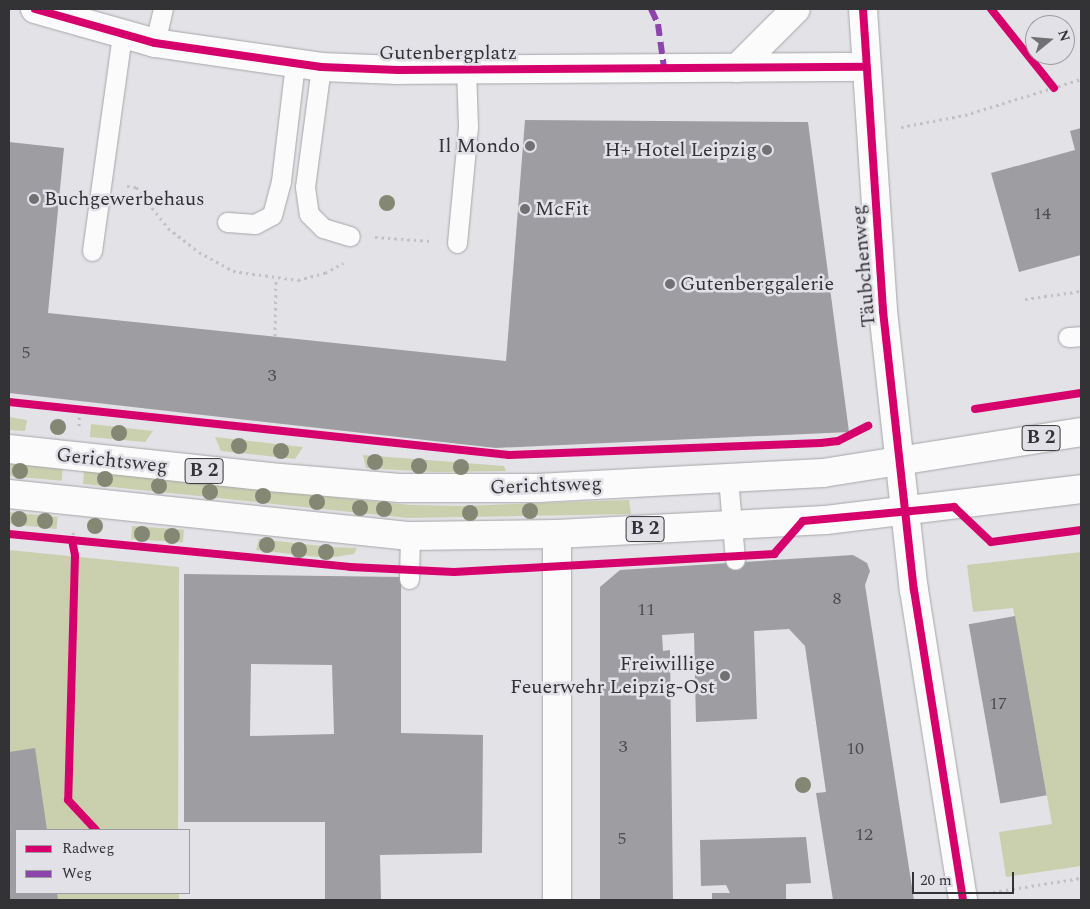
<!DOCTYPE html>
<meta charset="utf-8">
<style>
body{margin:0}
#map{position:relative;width:1090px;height:909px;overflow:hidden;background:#e3e2e7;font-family:Spectral,serif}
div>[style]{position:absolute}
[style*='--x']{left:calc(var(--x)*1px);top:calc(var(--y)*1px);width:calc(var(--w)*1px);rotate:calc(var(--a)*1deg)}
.green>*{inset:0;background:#cacfae;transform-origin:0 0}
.building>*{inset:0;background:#9e9da1;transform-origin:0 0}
.path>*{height:3px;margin-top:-1.5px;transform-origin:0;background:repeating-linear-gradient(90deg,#c3c2c3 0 2.5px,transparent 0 6.5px)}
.roads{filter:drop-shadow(0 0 1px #a6a6a9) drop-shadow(0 0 1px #a6a6a9)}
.service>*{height:19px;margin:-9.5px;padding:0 9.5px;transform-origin:9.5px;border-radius:9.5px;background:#fbfbfb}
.minor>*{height:28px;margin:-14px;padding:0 14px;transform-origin:14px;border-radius:14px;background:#fbfbfb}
.tertiary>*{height:28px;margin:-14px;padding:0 14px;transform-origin:14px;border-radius:14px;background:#fbfbfb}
.primary>*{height:28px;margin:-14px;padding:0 14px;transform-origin:14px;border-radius:14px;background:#fbfbfb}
.quiet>*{height:6px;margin-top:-3px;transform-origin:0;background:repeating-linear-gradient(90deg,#8e44ad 0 12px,transparent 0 18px)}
.cycleway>*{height:8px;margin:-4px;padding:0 4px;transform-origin:4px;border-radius:4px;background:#d6006c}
.trees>*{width:16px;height:16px;margin:-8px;border-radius:50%;background:#848774}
.dots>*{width:14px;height:14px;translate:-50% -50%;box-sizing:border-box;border:2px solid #e2e1e8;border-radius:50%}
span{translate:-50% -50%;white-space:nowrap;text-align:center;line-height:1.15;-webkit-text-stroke:5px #e2e1e8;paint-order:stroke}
.number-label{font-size:18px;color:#4e4d50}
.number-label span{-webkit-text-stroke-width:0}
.shield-label span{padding:1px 4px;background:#e2e1e8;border:1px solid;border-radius:4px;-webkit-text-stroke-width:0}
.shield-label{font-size:19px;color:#333235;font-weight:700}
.street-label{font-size:20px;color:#333235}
.poi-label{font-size:20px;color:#333235}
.right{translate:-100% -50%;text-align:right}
.left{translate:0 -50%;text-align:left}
.frame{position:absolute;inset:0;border:10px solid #333235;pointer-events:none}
.legend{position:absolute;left:15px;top:829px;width:175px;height:65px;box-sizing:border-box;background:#e2e1e8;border:1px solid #9c9ba0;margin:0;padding:6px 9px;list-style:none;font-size:15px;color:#333235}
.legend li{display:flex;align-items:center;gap:10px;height:25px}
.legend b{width:25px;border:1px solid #9c9ba0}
.north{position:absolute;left:1025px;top:15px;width:50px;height:50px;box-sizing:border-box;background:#e2e1e8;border:1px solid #9c9ba0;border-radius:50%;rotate:73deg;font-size:14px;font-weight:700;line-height:20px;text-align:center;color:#333235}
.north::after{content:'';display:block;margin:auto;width:18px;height:22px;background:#717073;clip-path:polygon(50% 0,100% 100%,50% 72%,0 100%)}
.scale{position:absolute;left:912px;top:872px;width:102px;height:22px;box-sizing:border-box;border:2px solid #333235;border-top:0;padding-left:6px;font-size:15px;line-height:18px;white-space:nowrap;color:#333235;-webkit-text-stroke:4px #e2e1e8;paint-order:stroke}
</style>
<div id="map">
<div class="green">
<i style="clip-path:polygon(9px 417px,27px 420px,25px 431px,9px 430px)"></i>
<i style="clip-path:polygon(91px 424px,153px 431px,145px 442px,90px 437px)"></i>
<i style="clip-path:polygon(215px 437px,303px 447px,295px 459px,221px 451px)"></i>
<i style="clip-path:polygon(363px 455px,504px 466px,506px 471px,433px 472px,366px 468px)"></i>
<i style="left:9px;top:463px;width:54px;height:13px;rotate:5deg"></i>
<i style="clip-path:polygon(84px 471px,410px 505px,462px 506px,629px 500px,631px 514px,408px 518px,83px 484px)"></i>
<i style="left:9px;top:512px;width:49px;height:12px;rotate:6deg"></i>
<i style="left:132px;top:526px;width:52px;height:13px;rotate:4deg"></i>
<i style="clip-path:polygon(259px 539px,331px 547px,357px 548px,354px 554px,328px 558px,256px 550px)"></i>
<i style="clip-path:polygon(9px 550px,179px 567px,178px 830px,16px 830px,16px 893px,179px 893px,179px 900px,9px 900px)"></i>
<i style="clip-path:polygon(1081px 552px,1081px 866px,1006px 877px,999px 832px,1052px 824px,1013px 608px,973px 612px,967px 565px)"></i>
</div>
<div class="building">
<i style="clip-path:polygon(525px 120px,808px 122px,849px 432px,496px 448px,9px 393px,9px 142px,64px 148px,48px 313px,506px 361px)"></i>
<i style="clip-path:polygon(1081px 128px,1081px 255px,1019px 272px,991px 173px,1075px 150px,1070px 131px)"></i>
<i style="clip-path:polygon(853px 555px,867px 563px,870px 571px,865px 585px,914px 900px,833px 900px,816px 793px,826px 792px,805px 646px,789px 629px,754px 631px,757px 719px,696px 722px,694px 633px,662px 635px,663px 651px,670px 650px,673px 900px,600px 900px,600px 587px,620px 570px)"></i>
<i style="clip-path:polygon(evenodd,184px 574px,401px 577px,401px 733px,483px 735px,482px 853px,380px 855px,381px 900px,325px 900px,325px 822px,184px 822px,184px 574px,251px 664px,332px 665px,334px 734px,250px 736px,251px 664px)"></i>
<i style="left:1015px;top:616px;width:182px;height:47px;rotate:80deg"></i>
<i style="clip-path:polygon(35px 748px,47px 830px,16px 830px,16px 893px,57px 893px,58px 900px,9px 900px,9px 752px)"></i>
<i style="clip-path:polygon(806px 837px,811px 883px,786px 884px,786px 900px,712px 900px,712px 893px,730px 893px,726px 885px,701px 886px,700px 840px)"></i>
</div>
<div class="path">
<i style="--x:991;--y:9;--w:101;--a:51.4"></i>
<i style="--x:901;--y:127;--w:65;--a:-10.6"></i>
<i style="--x:965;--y:115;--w:121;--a:-17.2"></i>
<i style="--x:127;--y:186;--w:9;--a:6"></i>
<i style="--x:136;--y:187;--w:52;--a:52"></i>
<i style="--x:168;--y:228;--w:39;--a:38"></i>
<i style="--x:199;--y:252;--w:39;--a:29"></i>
<i style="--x:233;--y:271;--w:66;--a:7.9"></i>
<i style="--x:298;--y:280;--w:28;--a:-15"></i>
<i style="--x:325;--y:273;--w:21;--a:-29"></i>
<i style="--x:375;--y:237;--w:56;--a:4.1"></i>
<i style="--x:1025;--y:299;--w:57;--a:-8.1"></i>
<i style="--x:275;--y:336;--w:58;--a:-89"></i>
<i style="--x:79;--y:426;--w:17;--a:-87"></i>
<i style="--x:73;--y:532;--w:24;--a:85"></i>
<i style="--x:993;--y:892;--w:89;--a:-9"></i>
</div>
<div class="roads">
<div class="service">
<i style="--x:155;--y:43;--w:35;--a:-77"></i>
<i style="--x:321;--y:67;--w:121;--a:97.6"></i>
<i style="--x:305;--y:187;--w:27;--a:82"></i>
<i style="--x:309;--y:214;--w:20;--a:45"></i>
<i style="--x:323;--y:228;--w:28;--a:17"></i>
<i style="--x:227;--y:222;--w:28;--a:4"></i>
<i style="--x:255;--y:224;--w:19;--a:-28"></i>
<i style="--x:272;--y:215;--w:35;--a:-75"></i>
<i style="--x:281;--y:181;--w:118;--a:-83.2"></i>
<i style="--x:457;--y:243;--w:118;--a:-84.6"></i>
<i style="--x:468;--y:126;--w:57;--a:-92"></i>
<i style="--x:92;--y:251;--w:219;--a:-82.1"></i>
<i style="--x:1068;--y:337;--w:13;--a:-4"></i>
<i style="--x:728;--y:478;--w:82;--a:85.1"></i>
<i style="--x:409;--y:579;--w:43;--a:-88.7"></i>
</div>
<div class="minor">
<i style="--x:557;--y:534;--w:366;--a:90"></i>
</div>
<div class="tertiary">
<i style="--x:35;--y:9;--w:125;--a:15.8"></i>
<i style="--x:155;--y:43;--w:168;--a:8.2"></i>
<i style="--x:321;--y:67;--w:77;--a:2.2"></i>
<i style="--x:398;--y:70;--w:468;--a:-0.4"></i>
<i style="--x:863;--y:9;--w:303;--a:86.2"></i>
<i style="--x:883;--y:311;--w:281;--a:83.7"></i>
<i style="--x:914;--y:590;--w:314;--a:81"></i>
<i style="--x:737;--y:68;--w:83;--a:-45"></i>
</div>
<div class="primary">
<i style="--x:9;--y:449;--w:262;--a:6.1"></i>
<i style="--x:269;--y:477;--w:131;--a:4.8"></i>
<i style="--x:400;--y:488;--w:138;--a:0"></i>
<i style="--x:538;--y:488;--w:285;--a:-3"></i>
<i style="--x:823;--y:473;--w:261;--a:-9"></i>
<i style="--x:9;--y:494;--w:403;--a:6"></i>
<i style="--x:410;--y:536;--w:147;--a:-0.8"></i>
<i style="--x:557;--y:534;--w:269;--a:-3"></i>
<i style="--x:826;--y:520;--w:257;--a:-6.9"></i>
</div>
</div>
<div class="quiet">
<i style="--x:651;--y:9;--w:17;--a:65"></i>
<i style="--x:658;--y:24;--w:44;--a:82.2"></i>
</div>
<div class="cycleway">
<i style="--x:35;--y:9;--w:125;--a:15.8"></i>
<i style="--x:155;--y:43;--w:168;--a:8.2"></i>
<i style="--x:321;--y:67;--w:77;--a:2.2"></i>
<i style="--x:398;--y:70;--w:468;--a:-0.4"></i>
<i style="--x:863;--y:9;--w:303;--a:86.2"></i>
<i style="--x:883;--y:311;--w:281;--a:83.7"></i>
<i style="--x:914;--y:590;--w:314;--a:81"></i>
<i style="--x:991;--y:9;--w:101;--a:51.4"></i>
<i style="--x:9;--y:402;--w:503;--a:6.05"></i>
<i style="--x:509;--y:455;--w:312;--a:-2.2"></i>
<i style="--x:821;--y:443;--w:17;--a:-7"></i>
<i style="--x:838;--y:441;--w:34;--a:-27"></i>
<i style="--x:975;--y:409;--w:107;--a:-8.6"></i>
<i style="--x:9;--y:534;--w:343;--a:5.5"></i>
<i style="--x:350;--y:567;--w:104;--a:2.8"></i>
<i style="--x:454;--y:572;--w:321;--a:-3.2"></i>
<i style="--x:774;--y:554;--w:44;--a:-48.7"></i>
<i style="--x:803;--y:521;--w:152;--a:-5.3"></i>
<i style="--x:954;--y:507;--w:51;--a:43.4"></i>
<i style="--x:991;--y:542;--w:91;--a:-7.6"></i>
<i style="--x:72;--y:540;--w:16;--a:79"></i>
<i style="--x:75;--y:556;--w:244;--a:91.6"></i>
<i style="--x:68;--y:800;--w:41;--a:47"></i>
</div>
<div class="trees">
<i style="left:387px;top:203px"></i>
<i style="left:58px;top:427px"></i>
<i style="left:119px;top:433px"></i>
<i style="left:239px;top:446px"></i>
<i style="left:281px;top:451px"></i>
<i style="left:375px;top:462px"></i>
<i style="left:419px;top:466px"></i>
<i style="left:461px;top:467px"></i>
<i style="left:20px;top:471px"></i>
<i style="left:105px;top:479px"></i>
<i style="left:159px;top:486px"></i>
<i style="left:210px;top:492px"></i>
<i style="left:263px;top:496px"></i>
<i style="left:317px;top:502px"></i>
<i style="left:360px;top:508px"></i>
<i style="left:384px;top:509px"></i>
<i style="left:530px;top:511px"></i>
<i style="left:470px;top:513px"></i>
<i style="left:19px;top:519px"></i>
<i style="left:45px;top:521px"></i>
<i style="left:95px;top:526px"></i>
<i style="left:142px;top:534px"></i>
<i style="left:172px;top:536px"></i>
<i style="left:267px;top:545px"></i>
<i style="left:299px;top:550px"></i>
<i style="left:326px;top:552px"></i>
<i style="left:803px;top:785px"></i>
</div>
<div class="dots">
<i style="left:530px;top:146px;background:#717073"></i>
<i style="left:767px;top:150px;background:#717073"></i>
<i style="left:34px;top:199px;background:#717073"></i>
<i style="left:525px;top:209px;background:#717073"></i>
<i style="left:670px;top:284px;background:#717073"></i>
<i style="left:725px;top:676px;background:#717073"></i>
</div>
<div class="number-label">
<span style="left:1042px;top:214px">14</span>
<span style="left:26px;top:353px">5</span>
<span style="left:272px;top:376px">3</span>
<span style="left:837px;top:599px">8</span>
<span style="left:646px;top:610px">11</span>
<span style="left:998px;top:704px">17</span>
<span style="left:623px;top:747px">3</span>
<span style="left:855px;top:749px">10</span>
<span style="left:864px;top:835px">12</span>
<span style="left:622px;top:839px">5</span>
</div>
<div class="shield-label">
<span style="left:1041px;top:438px">B 2</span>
<span style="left:204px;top:471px">B 2</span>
<span style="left:645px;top:529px">B 2</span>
</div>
<div class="street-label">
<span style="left:448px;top:53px">Gutenbergplatz</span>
<span style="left:864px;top:266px;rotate:-95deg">Täubchenweg</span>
<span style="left:112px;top:461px;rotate:6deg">Gerichtsweg</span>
<span style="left:546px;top:486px;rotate:-2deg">Gerichtsweg</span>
</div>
<div class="poi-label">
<span class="right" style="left:520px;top:146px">Il Mondo</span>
<span class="right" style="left:757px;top:150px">H+ Hotel Leipzig</span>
<span class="left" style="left:44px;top:199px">Buchgewerbehaus</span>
<span class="left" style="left:535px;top:209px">McFit</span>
<span class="left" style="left:680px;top:284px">Gutenberggalerie</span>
<span class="right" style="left:715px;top:676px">Freiwillige<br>Feuerwehr Leipzig-Ost</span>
</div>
<div class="frame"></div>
<ul class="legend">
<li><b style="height:6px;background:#d6006c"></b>Radweg</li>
<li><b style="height:6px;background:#8e44ad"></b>Weg</li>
</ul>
<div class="north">N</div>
<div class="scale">20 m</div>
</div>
